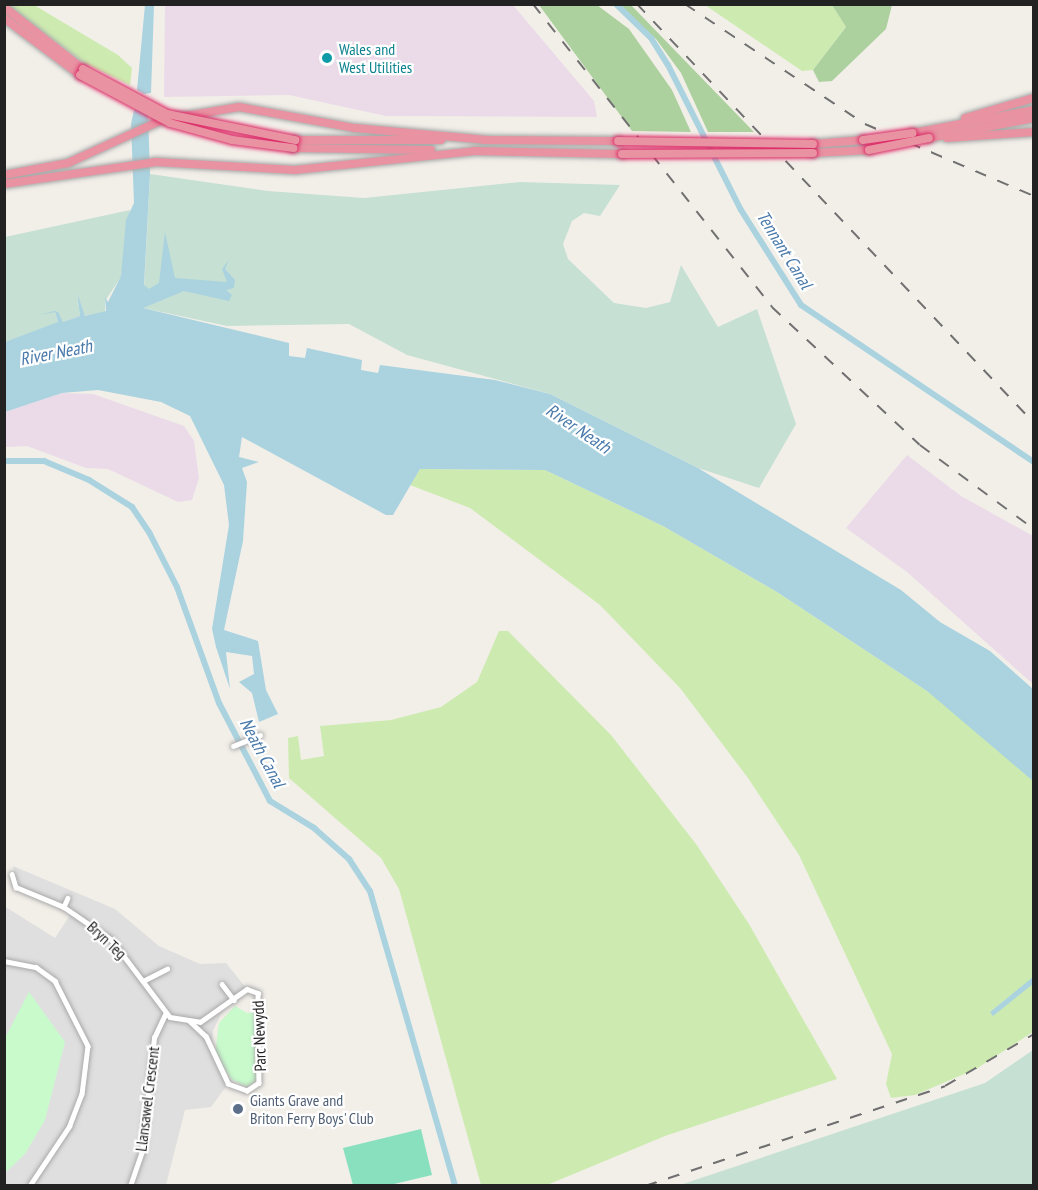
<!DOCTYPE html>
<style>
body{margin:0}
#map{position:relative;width:1038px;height:1190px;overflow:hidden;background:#f2efe9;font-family:"PT Sans Narrow",sans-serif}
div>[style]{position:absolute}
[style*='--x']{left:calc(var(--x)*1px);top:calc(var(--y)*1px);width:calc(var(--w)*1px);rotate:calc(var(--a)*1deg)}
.residential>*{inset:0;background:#e0dfdf}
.industrial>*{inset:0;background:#ebdbe8}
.grass>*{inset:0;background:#cdebb0}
.forest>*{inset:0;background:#add19e}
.wetland>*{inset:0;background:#c6e0d4}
.park>*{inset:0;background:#c8facc}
.pitch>*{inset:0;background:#88e0be}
.water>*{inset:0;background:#aad3df}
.canal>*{height:6px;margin:-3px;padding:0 3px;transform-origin:3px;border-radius:3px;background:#aad3df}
.roads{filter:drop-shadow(0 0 2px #a9a9a9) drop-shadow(0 0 2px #a9a9a9)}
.street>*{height:4.5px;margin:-2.25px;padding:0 2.25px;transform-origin:2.25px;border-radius:2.25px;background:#fff}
.highway>*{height:8px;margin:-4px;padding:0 4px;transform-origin:4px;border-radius:4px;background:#e892a2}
.rail>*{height:1.5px;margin-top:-0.75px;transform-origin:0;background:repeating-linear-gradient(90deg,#707070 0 12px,transparent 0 24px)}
.bridges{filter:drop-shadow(0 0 2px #dc2a67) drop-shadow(0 0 2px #dc2a67)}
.highway-bridge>*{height:8px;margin:-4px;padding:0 4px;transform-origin:4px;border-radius:4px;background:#e892a2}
.dots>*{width:16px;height:16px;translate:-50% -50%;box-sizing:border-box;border:3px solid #fff;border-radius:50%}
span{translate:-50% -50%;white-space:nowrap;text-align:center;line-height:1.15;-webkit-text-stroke:4.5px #fff;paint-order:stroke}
.culture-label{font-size:16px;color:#0d838f}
.left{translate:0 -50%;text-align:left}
.street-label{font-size:16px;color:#222}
.service-label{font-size:16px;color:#4e5e75}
.water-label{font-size:18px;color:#4a7aab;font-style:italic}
.frame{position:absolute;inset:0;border:6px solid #222;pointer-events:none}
</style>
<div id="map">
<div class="residential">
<i style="clip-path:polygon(13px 866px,115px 909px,159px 946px,200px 964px,226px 963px,247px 989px,222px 1012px,213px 1031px,212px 1053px,228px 1084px,211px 1107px,185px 1110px,166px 1185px,5px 1185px,4px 906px,55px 938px,72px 912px,16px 887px)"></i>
</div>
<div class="industrial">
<i style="clip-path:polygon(513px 5px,594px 101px,597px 117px,386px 116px,289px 95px,164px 97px,165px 5px)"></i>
<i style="clip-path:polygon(62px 393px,93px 394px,184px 426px,194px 441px,199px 478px,192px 500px,178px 502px,108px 469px,86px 468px,27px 446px,5px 447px,5px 412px)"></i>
<i style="clip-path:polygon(907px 455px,961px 496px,1033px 536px,1033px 684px,907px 572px,846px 528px)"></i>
</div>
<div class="grass">
<i style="clip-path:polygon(7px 5px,34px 5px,118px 55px,132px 68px,130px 85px,84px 63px)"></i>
<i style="clip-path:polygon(705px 5px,832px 5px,846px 27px,813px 70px,802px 71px)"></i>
<i style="clip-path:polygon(420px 469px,545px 470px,663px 526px,777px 592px,927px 691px,1000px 749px,1033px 781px,1034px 977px,990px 1012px,1033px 984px,1033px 1032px,976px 1069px,915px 1095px,891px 1098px,886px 1084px,892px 1054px,799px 855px,748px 778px,680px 688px,600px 605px,470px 508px,410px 485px)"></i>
<i style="clip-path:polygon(499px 631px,508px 631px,611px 735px,696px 844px,749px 924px,837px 1079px,665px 1136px,547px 1185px,481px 1185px,399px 889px,381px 858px,289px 778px,288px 738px,298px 736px,301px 760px,324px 756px,320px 726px,391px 720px,441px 707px,477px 682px)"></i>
</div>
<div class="forest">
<i style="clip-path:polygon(539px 5px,597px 5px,629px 29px,672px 90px,691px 132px,632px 131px)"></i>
<i style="clip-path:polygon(618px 5px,631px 5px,754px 132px,708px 132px,681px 73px,656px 39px)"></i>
<i style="clip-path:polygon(832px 5px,892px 5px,886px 29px,832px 81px,819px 82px,813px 70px,846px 27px)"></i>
</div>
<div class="wetland">
<i style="clip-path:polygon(150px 174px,268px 191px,364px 198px,520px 182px,620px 185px,600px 216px,584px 213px,572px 221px,563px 244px,568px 259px,614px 303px,646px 308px,670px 302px,681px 265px,718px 327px,757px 309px,796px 424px,759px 488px,698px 468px,550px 394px,407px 355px,349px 324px,227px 326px,143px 308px)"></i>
<i style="clip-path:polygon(130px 210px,121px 277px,105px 301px,105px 313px,85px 316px,77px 293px,80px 316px,63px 322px,60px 321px,59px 316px,55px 312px,58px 323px,51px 327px,5px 342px,5px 237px)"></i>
<i style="clip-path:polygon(1033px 1050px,1033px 1185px,680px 1185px,985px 1083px)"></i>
</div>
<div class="park">
<i style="clip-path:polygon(29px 992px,65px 1042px,45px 1120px,25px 1154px,5px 1173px,5px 1038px)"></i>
<i style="clip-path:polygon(235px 1006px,247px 1013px,260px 1012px,257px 1080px,247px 1087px,231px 1079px,215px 1053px,219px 1023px)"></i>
</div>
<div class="pitch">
<i style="clip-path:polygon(421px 1129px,432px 1175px,390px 1185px,353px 1185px,343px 1148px)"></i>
</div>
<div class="water">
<i style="clip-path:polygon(145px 5px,154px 5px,151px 93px,144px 94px,137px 90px)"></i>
<i style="clip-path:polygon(141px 107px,148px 111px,150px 174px,144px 285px,149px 289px,159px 283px,165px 232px,175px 278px,227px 282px,222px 269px,229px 260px,225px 269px,235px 280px,234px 288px,226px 290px,232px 295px,229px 301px,184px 291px,143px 308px,289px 343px,289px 356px,305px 358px,307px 348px,362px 360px,361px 370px,378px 373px,380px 365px,495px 380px,550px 394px,698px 468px,901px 590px,940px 622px,990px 651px,1033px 689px,1033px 781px,927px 691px,777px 592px,663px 526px,545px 470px,420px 469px,393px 515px,386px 515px,242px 437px,239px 457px,259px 462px,242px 468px,247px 482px,243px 541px,224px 630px,258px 641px,266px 690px,278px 714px,259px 722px,252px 693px,239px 682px,254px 674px,252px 656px,226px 652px,230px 689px,216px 647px,212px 629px,229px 525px,224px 485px,190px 416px,161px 402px,98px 390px,62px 393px,5px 412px,5px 342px,58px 322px,55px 312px,39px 315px,54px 311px,58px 312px,63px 322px,80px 316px,77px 292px,85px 316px,106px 311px,105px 297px,108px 302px,121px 276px,126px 220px,134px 203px,131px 124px,134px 110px)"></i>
<i style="clip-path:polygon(1033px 977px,1033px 984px,993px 1016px,990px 1012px)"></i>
</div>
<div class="canal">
<i style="--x:616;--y:4;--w:49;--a:44.2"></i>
<i style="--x:651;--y:38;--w:32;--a:58"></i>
<i style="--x:668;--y:65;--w:162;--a:63.3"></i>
<i style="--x:741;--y:210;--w:112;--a:57.7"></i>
<i style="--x:801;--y:305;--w:281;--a:34"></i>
<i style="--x:4;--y:461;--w:40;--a:0"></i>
<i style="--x:44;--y:461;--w:49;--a:22.9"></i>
<i style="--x:89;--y:480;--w:51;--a:32.1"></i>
<i style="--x:132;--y:507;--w:32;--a:56"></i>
<i style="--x:150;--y:534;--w:59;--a:63"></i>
<i style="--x:177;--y:587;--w:123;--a:70.1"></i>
<i style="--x:219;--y:703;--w:110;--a:62.5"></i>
<i style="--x:270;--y:801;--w:52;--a:31.5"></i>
<i style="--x:314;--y:828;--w:47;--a:41.5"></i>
<i style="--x:349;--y:859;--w:38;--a:57"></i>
<i style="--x:370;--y:891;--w:307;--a:73.9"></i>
</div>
<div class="roads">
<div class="street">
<i style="--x:233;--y:746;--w:29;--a:-22"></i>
<i style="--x:12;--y:874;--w:14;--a:73"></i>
<i style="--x:16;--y:887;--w:52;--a:22.6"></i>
<i style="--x:68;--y:898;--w:10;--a:114"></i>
<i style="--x:64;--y:907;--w:58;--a:34.5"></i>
<i style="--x:112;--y:940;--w:96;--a:53"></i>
<i style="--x:170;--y:1017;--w:30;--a:9"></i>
<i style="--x:200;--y:1022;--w:57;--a:-35.1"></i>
<i style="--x:247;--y:989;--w:12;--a:20"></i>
<i style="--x:258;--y:993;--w:90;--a:89.4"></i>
<i style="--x:259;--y:1083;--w:14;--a:146"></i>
<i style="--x:247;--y:1091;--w:20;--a:-160"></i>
<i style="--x:228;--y:1084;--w:52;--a:-115.1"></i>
<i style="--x:206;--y:1037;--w:23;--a:-137"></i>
<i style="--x:4;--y:961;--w:33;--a:11"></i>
<i style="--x:36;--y:967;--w:24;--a:36"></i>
<i style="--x:55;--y:981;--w:73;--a:63.1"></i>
<i style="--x:88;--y:1046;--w:48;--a:97.1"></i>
<i style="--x:82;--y:1094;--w:34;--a:111"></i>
<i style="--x:70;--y:1126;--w:72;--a:123.7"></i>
<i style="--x:143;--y:981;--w:27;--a:-27"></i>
<i style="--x:222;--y:984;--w:20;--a:53"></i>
<i style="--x:130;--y:1186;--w:36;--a:-71"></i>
<i style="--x:142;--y:1152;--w:115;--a:-84"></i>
<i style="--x:154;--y:1038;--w:26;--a:-65"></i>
</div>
<div class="highway">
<i style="--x:4;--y:7;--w:100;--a:38.1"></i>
<i style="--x:4;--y:18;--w:95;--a:36.9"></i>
<i style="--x:965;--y:118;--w:72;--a:-16.2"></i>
<i style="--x:913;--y:133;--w:123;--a:-10.8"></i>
<i style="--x:929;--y:138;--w:107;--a:-10.8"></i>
<i style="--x:947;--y:138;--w:87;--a:-3.9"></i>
<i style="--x:295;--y:140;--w:146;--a:0"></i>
<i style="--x:484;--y:140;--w:134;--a:0.4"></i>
<i style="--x:813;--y:144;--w:50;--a:-4.6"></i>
<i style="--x:293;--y:148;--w:138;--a:0.8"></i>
<i style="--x:473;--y:151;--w:149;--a:1.2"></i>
<i style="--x:813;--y:153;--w:56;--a:-3.1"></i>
<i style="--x:4;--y:175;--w:65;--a:-10.6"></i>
<i style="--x:68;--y:163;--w:103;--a:-24.6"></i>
<i style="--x:162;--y:120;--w:78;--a:-9.6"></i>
<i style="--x:239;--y:107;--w:118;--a:10.3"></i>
<i style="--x:355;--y:128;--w:133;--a:5.2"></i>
<i style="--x:4;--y:184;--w:154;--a:-8.2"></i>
<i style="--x:156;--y:162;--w:139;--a:3.3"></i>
<i style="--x:295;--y:170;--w:183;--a:-6"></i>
</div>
</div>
<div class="rail">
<i style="--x:533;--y:4;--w:386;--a:51.7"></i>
<i style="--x:772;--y:307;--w:202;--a:43"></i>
<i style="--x:920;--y:445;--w:142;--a:36.4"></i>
<i style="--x:637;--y:4;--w:577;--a:46.54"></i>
<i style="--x:685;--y:4;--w:216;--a:33.7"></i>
<i style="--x:865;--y:124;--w:184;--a:23.1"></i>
<i style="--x:645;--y:1186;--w:316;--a:-18.4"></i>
<i style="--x:945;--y:1086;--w:103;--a:-30.3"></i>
</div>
<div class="bridges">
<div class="highway-bridge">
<i style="--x:83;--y:69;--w:95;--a:28.2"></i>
<i style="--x:167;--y:114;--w:131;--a:11.5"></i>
<i style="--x:80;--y:75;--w:102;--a:28.1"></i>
<i style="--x:170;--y:123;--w:64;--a:15.3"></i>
<i style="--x:232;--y:140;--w:62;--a:7.5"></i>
<i style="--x:863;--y:140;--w:50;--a:-8"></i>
<i style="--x:618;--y:141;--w:195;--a:0.9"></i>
<i style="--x:869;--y:150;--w:61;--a:-11.3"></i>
<i style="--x:622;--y:154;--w:191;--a:-0.3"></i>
</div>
</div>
<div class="dots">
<i style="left:327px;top:58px;background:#0f9aa8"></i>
<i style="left:238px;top:1109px;background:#5c6f8a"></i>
</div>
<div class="culture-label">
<span class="left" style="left:339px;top:58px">Wales and<br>West Utilities</span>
</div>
<div class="street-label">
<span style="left:107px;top:940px;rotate:43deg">Bryn Teg</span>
<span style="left:259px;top:1036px;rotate:-92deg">Parc Newydd</span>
<span style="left:147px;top:1099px;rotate:-83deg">Llansawel Crescent</span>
</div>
<div class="service-label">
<span class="left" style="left:250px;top:1109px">Giants Grave and<br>Briton Ferry Boys' Club</span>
</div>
<div class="water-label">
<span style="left:784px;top:250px;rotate:58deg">Tennant Canal</span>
<span style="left:56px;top:353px;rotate:-11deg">River Neath</span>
<span style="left:578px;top:429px;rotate:34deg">River Neath</span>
<span style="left:262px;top:753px;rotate:62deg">Neath Canal</span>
</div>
<div class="frame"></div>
</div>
